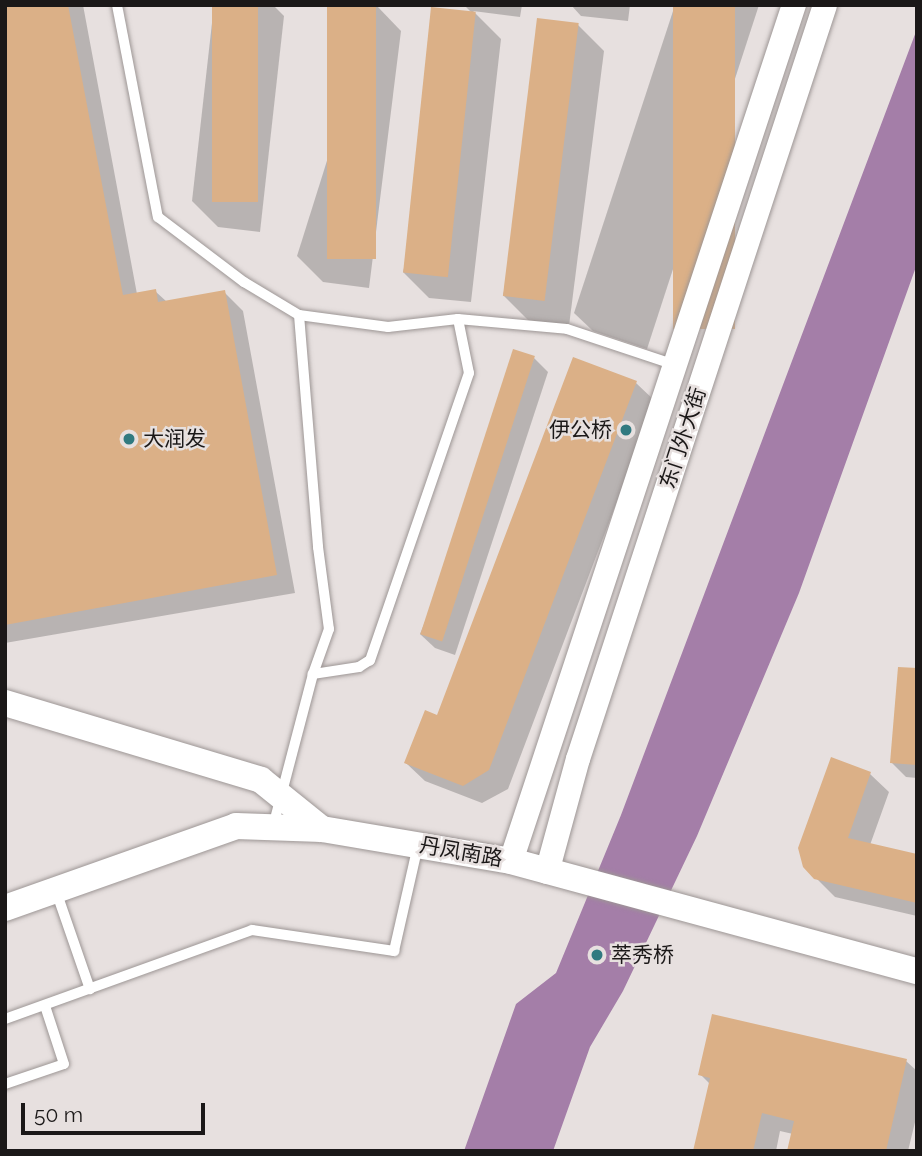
<!DOCTYPE html>
<meta charset="utf-8">
<style>
body{margin:0}
#map{position:relative;width:922px;height:1156px;overflow:hidden;background:#e7e0df;font-family:Raleway,"Noto Sans SC",sans-serif}
div>[style]{position:absolute}
[style*='--x']{left:calc(var(--x)*1px);top:calc(var(--y)*1px);width:calc(var(--w)*1px);rotate:calc(var(--a)*1deg)}
.water>*{inset:0;background:#a47ea8}
.shadow>*{inset:0;background:#0003}
.building>*{inset:0;background:#dbb087;transform-origin:0 0}
.roads{filter:drop-shadow(0 0 2px #9d9695) drop-shadow(0 0 2px #9d9695)}
.service>*{height:10px;margin:-5px;padding:0 5px;transform-origin:5px;border-radius:5px;background:#fff}
.tertiary>*{height:24px;margin:-12px;padding:0 12px;transform-origin:12px;border-radius:12px;background:#fff}
.secondary>*{height:26px;margin:-13px;padding:0 13px;transform-origin:13px;border-radius:13px;background:#fff}
.dots>*{width:19px;height:19px;translate:-50% -50%;box-sizing:border-box;border:4px solid #e7e0df;border-radius:50%}
span{translate:-50% -50%;white-space:nowrap;text-align:center;line-height:1.15;-webkit-text-stroke:5px #e7e0df;paint-order:stroke}
.poi-label{font-size:21px;color:#1b1818}
.right{translate:-100% -50%;text-align:right}
.left{translate:0 -50%;text-align:left}
.street-label{font-size:21px;color:#1b1818}
.frame{position:absolute;inset:0;border:7px solid #1b1818;pointer-events:none}
.scale{position:absolute;left:21px;top:1103px;width:184px;height:32px;box-sizing:border-box;border:4px solid #1b1818;border-top:0;padding-left:9px;font-size:21px;line-height:24px;white-space:nowrap;color:#1b1818;-webkit-text-stroke:5px #e7e0df;paint-order:stroke}
</style>
<div id="map">
<div class="water">
<i style="clip-path:polygon(917px 29px,917px 264px,799px 593px,697px 836px,623px 991px,590px 1047px,553px 1151px,464px 1151px,516px 1004px,556px 973px,621px 815px)"></i>
</div>
<div class="shadow">
<i style="clip-path:polygon(5px 5px,83px 5px,137px 294px,155px 291px,167px 302px,224px 292px,243px 311px,295px 593px,5px 643px)"></i>
<i style="clip-path:polygon(214px 5px,273px 5px,284px 16px,260px 232px,218px 227px,192px 201px)"></i>
<i style="clip-path:polygon(376px 5px,401px 31px,369px 288px,323px 282px,297px 256px)"></i>
<i style="clip-path:polygon(464px 5px,522px 5px,520px 17px,473px 11px,501px 39px,471px 302px,429px 298px,403px 272px,472px 13px)"></i>
<i style="clip-path:polygon(571px 5px,630px 5px,628px 21px,581px 16px)"></i>
<i style="clip-path:polygon(675px 5px,759px 5px,647px 349px,593px 331px,574px 313px)"></i>
<i style="clip-path:polygon(578px 25px,604px 51px,569px 326px,529px 321px,503px 295px)"></i>
<i style="clip-path:polygon(534px 358px,548px 372px,455px 655px,435px 648px,420px 634px)"></i>
<i style="clip-path:polygon(636px 383px,655px 401px,508px 789px,482px 803px,425px 781px,406px 763px,438px 717px)"></i>
<i style="clip-path:polygon(917px 670px,917px 778px,906px 777px,892px 763px)"></i>
<i style="clip-path:polygon(870px 774px,889px 792px,870px 845px,917px 856px,917px 916px,835px 897px,804px 866px)"></i>
<i style="clip-path:polygon(906px 1061px,917px 1071px,917px 1114px,908px 1151px,789px 1151px,793px 1134px,780px 1131px,776px 1151px,695px 1151px,710px 1084px,700px 1074px)"></i>
</div>
<div class="building">
<i style="clip-path:polygon(5px 5px,68px 5px,123px 295px,156px 289px,158px 302px,225px 290px,277px 575px,5px 625px)"></i>
<i style="left:212px;top:5px;width:46px;height:197px"></i>
<i style="left:327px;top:5px;width:49px;height:254px"></i>
<i style="left:673px;top:5px;width:62px;height:324px"></i>
<i style="left:431px;top:7px;width:45px;height:267px;rotate:6deg"></i>
<i style="left:537px;top:18px;width:42px;height:280px;rotate:7deg"></i>
<i style="left:513px;top:349px;width:23px;height:300px;rotate:18deg"></i>
<i style="clip-path:polygon(573px 357px,637px 381px,489px 770px,463px 786px,404px 763px,425px 710px,437px 715px)"></i>
<i style="clip-path:polygon(898px 667px,917px 668px,917px 765px,890px 763px)"></i>
<i style="clip-path:polygon(831px 757px,871px 772px,848px 838px,917px 854px,917px 903px,814px 879px,803px 867px,798px 848px)"></i>
<i style="clip-path:polygon(712px 1014px,907px 1059px,886px 1151px,787px 1151px,794px 1121px,762px 1113px,753px 1151px,693px 1151px,710px 1078px,698px 1075px)"></i>
</div>
<div class="roads">
<div class="service">
<i style="--x:117;--y:5;--w:216;--a:79.1"></i>
<i style="--x:158;--y:217;--w:108;--a:37.1"></i>
<i style="--x:244;--y:282;--w:64;--a:31"></i>
<i style="--x:299;--y:315;--w:233;--a:85.3"></i>
<i style="--x:318;--y:547;--w:83;--a:82.4"></i>
<i style="--x:329;--y:629;--w:48;--a:109.6"></i>
<i style="--x:313;--y:674;--w:158;--a:104.7"></i>
<i style="--x:299;--y:315;--w:90;--a:7.7"></i>
<i style="--x:388;--y:327;--w:70;--a:-6.5"></i>
<i style="--x:458;--y:319;--w:55;--a:78.5"></i>
<i style="--x:469;--y:373;--w:304;--a:109"></i>
<i style="--x:370;--y:660;--w:13;--a:148"></i>
<i style="--x:359;--y:667;--w:47;--a:171.3"></i>
<i style="--x:458;--y:319;--w:109;--a:5.2"></i>
<i style="--x:567;--y:329;--w:114;--a:18.4"></i>
<i style="--x:56;--y:891;--w:104;--a:70.9"></i>
<i style="--x:5;--y:1019;--w:263;--a:-19.8"></i>
<i style="--x:252;--y:930;--w:144;--a:8.4"></i>
<i style="--x:394;--y:951;--w:109;--a:-77.2"></i>
<i style="--x:5;--y:1084;--w:62;--a:-18.7"></i>
<i style="--x:64;--y:1064;--w:61;--a:-108.1"></i>
</div>
<div class="tertiary">
<i style="--x:511;--y:861;--w:902;--a:-71.71"></i>
<i style="--x:547;--y:872;--w:117;--a:-74.7"></i>
<i style="--x:578;--y:759;--w:793;--a:-71.86"></i>
</div>
<div class="secondary">
<i style="--x:5;--y:703;--w:267;--a:16.7"></i>
<i style="--x:261;--y:780;--w:78;--a:38.8"></i>
<i style="--x:5;--y:908;--w:245;--a:-19.5"></i>
<i style="--x:236;--y:826;--w:86;--a:2"></i>
<i style="--x:322;--y:829;--w:192;--a:9.6"></i>
<i style="--x:511;--y:861;--w:421;--a:15.2"></i>
</div>
</div>
<div class="dots">
<i style="left:626px;top:430px;background:#317a80"></i>
<i style="left:129px;top:439px;background:#317a80"></i>
<i style="left:597px;top:955px;background:#317a80"></i>
</div>
<div class="poi-label">
<span class="right" style="left:612px;top:430px">伊公桥</span>
<span class="left" style="left:143px;top:439px">大润发</span>
<span class="left" style="left:611px;top:955px">萃秀桥</span>
</div>
<div class="street-label">
<span style="left:683px;top:438px;rotate:-72deg">东门外大街</span>
<span style="left:461px;top:852px;rotate:10deg">丹凤南路</span>
</div>
<div class="frame"></div>
<div class="scale">50 m</div>
</div>
